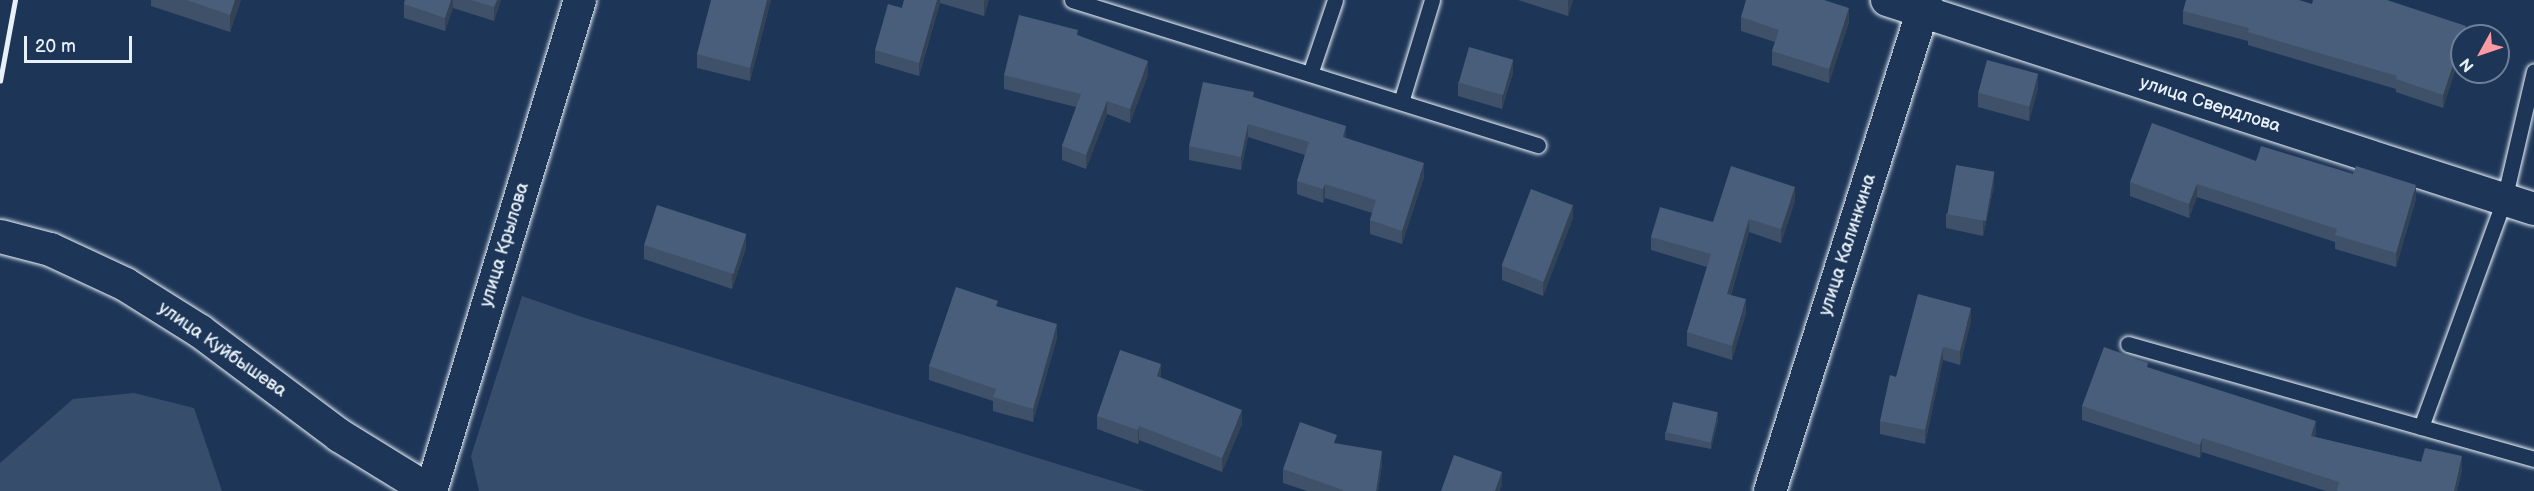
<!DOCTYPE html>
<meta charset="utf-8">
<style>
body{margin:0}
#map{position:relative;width:2534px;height:491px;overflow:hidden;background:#1d3557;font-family:"Balsamiq Sans",sans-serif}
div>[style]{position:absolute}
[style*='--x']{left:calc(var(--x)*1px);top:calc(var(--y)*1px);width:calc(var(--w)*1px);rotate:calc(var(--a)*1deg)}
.green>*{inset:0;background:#374d6c}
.roads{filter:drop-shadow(0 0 2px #e8f1f8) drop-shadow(0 0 2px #e8f1f8)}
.service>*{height:15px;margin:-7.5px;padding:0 7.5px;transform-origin:7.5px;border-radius:7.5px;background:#1d3557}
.minor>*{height:32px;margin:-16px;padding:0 16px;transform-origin:16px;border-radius:16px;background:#1d3557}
.primary>*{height:33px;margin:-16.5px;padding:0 16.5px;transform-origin:16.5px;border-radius:16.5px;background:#1d3557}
.rail>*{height:4.5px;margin:-2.25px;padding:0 2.25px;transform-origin:2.25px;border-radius:2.25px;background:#e8f1f8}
.wall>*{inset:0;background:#3f5169}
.shaded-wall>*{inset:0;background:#334255}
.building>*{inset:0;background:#495e7a;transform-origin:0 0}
span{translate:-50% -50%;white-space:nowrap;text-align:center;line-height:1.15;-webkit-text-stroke:4.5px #1d3557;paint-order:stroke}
.street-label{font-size:18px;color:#e8f1f8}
.north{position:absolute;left:2450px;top:24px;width:60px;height:60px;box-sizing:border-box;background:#1d3557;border:2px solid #6e8097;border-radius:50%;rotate:230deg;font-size:16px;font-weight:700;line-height:24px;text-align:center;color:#e8f1f8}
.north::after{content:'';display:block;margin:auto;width:21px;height:27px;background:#ff9aa2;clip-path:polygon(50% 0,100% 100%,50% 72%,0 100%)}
.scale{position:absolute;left:24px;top:36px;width:108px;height:27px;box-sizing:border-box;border:3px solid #e8f1f8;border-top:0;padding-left:8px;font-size:18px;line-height:21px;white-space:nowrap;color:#e8f1f8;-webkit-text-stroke:4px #1d3557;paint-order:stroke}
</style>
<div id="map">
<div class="green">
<i style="clip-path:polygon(522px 296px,582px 317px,1145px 491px,479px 491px,471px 456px)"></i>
<i style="clip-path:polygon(134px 393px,194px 408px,222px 491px,0 491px,0 463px,73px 399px)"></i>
</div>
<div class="roads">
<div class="service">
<i style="--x:1072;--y:0;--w:488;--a:17.3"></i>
<i style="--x:1310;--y:74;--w:78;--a:-71.3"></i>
<i style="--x:1401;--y:102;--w:107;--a:-73.1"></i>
<i style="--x:2128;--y:344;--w:422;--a:15.8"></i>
<i style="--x:2421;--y:427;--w:242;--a:-69.9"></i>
<i style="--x:2504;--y:200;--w:132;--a:-76.9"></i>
</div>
<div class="minor">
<i style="--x:1887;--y:0;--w:680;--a:17.9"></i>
<i style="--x:431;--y:491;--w:513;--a:-73.12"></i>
<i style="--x:1770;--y:491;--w:515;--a:-72.37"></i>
</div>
<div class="primary">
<i style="--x:0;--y:236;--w:52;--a:14.6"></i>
<i style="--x:50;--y:249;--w:83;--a:25"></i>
<i style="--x:125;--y:284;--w:89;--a:32.1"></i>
<i style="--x:200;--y:331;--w:174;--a:36.8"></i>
<i style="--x:339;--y:435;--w:107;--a:31.6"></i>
</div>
</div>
<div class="rail">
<i style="--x:0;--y:81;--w:82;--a:-79.5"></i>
</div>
<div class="wall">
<i style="clip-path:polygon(151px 0,241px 0,230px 32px,151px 6px)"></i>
<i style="clip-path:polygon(405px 0,501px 0,494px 21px,453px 8px,445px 31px,404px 18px,404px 4px)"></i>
<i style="clip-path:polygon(771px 0,750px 81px,697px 68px,697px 54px)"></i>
<i style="clip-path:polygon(904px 0,989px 0,984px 16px,940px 3px,919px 76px,875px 63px,875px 50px,902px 8px)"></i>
<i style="clip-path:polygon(1518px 0,1573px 0,1568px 16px)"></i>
<i style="clip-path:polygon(2312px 4px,2466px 36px,2443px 108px,2396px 92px,2396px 89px,2248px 45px,2248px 41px,2183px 24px,2183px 11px)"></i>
<i style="clip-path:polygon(1741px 17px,1849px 22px,1829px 83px,1772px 65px,1772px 51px,1775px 42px,1741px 31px)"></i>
<i style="clip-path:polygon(1078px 35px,1148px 75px,1130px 123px,1107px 114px,1086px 169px,1062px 160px,1062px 146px,1076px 107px,1004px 89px,1004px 75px)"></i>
<i style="clip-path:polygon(1513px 73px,1502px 109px,1458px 96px,1458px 82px)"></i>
<i style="clip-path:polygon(2038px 88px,2029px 121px,1978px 107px,1978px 93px)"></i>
<i style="clip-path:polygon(1254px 97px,1346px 138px,1424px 177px,1402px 244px,1370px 234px,1370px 220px,1372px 213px,1325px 198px,1323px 203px,1297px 194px,1297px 181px,1305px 155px,1248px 137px,1241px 170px,1189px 160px,1189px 146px)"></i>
<i style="clip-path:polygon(2256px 161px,2416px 199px,2396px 267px,2335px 249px,2335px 242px,2197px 197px,2189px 218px,2130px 196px,2130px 182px)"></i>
<i style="clip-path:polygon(1994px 186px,1983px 236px,1946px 228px,1946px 214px)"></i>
<i style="clip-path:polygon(1795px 201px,1781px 243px,1749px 232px,1731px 295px,1746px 313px,1732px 360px,1687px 346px,1687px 332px,1707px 267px,1651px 250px,1651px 237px)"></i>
<i style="clip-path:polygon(1573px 218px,1543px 296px,1502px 280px,1502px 266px)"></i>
<i style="clip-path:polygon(644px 245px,746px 248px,732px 289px,644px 259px)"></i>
<i style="clip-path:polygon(998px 307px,1057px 338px,1033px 422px,993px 411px,993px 401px,929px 380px,929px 366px)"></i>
<i style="clip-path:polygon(1971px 321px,1960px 365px,1943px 360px,1925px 444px,1880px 434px,1880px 421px,1896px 377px)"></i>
<i style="clip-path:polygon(2148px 368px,2316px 434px,2315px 437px,2421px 462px,2462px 470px,2457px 491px,2326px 491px,2202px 452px,2200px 458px,2082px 420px,2082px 406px)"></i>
<i style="clip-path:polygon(1161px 378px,1242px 424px,1222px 472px,1139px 440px,1138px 444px,1097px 429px,1097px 416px)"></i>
<i style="clip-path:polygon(1718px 420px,1711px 449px,1665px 440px,1665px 432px)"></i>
<i style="clip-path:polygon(1337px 444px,1382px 464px,1378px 491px,1307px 491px,1283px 483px,1283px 469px)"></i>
</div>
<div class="shaded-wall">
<i style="clip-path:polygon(235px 0,241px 0,230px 32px,230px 15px)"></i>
<i style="clip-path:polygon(451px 0,453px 0,453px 8px,445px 31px,445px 18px)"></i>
<i style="clip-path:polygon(497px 0,501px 0,494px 21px,494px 7px)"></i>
<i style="clip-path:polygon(767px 0,771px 0,750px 81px,750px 68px)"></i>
<i style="clip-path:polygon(937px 0,940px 0,940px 3px,919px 76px,919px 63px)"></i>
<i style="clip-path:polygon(985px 0,989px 0,984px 16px,984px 2px)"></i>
<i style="clip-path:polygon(1568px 0,1573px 0,1568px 16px)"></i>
<i style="clip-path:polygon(1849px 8px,1849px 22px,1829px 83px,1829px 69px)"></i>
<i style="clip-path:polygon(2466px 26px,2466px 36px,2462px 36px)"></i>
<i style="clip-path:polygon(2462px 37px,2462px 50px,2443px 108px,2443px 95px)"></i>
<i style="clip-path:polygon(1513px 60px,1513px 73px,1502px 109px,1502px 95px)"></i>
<i style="clip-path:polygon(1148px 61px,1148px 75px,1130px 123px,1130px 109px)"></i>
<i style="clip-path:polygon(2038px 74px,2038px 88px,2029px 121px,2029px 107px)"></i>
<i style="clip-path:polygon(1107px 101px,1107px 114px,1086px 169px,1086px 155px)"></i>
<i style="clip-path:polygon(1248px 124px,1248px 137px,1241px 170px,1241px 157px)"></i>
<i style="clip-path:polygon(1346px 126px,1346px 140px,1343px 137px)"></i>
<i style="clip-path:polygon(1424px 163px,1424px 177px,1402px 244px,1402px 231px)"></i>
<i style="clip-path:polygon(1994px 172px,1994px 186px,1983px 236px,1983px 222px)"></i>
<i style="clip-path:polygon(1325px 184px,1325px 198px,1323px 203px,1323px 189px)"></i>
<i style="clip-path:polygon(2197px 184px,2197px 197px,2189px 218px,2189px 204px)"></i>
<i style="clip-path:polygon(2416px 185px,2416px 199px,2396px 267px,2396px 253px)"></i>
<i style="clip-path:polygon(1795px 187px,1795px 201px,1781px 243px,1781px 229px)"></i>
<i style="clip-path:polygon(1573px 205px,1573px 218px,1543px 296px,1543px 282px)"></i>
<i style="clip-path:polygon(1749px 219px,1749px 232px,1727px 307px,1727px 294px)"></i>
<i style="clip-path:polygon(746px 234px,746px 248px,732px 289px,732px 275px)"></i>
<i style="clip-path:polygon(1746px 299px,1746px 313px,1732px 360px,1732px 346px)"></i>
<i style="clip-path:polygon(1971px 308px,1971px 321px,1960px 365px,1960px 351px)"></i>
<i style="clip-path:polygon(1057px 324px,1057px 338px,1033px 422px,1033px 409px)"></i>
<i style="clip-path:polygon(1943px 347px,1943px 360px,1925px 444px,1925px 430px)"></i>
<i style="clip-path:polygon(1161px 364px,1161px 378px,1157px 376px)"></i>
<i style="clip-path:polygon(1242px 410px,1242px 424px,1222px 472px,1222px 458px)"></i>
<i style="clip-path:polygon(1718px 412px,1718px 420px,1711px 449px,1711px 442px)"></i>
<i style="clip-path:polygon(2316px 421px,2316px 434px,2311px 449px,2311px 436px)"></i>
<i style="clip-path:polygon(1139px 426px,1139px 440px,1138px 444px,1138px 430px)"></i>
<i style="clip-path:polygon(2202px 438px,2202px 452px,2200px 458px,2200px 445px)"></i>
<i style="clip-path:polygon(1382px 451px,1382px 464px,1378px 491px,1376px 491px)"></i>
<i style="clip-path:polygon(2462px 456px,2462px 470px,2457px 491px,2454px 491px)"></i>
<i style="clip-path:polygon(1502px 472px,1502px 485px,1500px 491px,1495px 491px)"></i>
</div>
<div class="building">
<i style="clip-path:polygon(187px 0,235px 0,230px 15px)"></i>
<i style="clip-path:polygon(405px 0,451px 0,445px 18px,404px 4px)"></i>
<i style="clip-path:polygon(471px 0,497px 0,494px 7px)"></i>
<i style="clip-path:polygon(711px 0,767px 0,750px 68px,697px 54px)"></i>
<i style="clip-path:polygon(904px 0,937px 0,919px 63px,875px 50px,888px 4px,902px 8px)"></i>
<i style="clip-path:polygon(1746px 0,1824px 0,1849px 8px,1829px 69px,1772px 51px,1779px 30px,1741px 17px)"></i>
<i style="clip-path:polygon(2186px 0,2299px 0,2312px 4px,2313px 0,2387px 0,2466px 26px,2443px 95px,2396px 79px,2397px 76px,2248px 32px,2249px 28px,2183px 11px)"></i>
<i style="clip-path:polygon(1019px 15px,1078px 30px,1077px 35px,1148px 61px,1130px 109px,1107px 101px,1086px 155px,1062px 146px,1081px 94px,1004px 75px)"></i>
<i style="left:1469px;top:47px;width:46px;height:37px;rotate:16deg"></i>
<i style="left:1987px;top:60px;width:53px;height:34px;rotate:15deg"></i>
<i style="clip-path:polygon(1203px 82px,1254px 92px,1253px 97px,1346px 126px,1343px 137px,1424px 163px,1402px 231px,1370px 220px,1376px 200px,1325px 184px,1323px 189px,1297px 181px,1309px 142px,1248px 124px,1241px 157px,1189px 146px)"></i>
<i style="clip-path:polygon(2152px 123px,2256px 161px,2261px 146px,2353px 174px,2356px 166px,2416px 185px,2396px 253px,2335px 235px,2337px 229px,2197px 184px,2189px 204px,2130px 182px)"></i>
<i style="left:1956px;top:165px;width:39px;height:50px;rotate:10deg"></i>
<i style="clip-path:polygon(1731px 166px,1795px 187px,1781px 229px,1749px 219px,1727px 294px,1746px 299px,1732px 346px,1687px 332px,1711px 254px,1651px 237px,1660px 207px,1713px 222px)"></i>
<i style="left:1531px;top:189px;width:45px;height:82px;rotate:21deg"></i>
<i style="left:657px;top:205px;width:94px;height:42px;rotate:18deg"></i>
<i style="clip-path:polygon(956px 287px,998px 301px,996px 306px,1057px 324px,1033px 409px,993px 397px,996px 389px,929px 366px)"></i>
<i style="clip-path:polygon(1918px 294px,1971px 308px,1960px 351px,1943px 347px,1925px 430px,1880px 421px,1890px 375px,1896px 377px)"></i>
<i style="clip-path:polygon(2104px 347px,2148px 363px,2147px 367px,2316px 421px,2311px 436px,2421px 462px,2425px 448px,2462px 456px,2454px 491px,2337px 491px,2339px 482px,2202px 438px,2200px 445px,2082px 406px)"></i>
<i style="clip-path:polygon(1120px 350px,1161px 364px,1157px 376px,1242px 410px,1222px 458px,1139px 426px,1138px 430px,1097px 416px)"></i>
<i style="left:1673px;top:402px;width:46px;height:31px;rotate:13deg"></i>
<i style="clip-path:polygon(1300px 422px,1337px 435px,1334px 443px,1382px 451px,1376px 491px,1343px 491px,1343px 490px,1283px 469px)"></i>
<i style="clip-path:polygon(1454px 455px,1502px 472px,1495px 491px,1441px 491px)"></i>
</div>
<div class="street-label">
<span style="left:2210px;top:105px;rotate:18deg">улица Свердлова</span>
<span style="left:505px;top:245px;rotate:-73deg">улица Крылова</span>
<span style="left:1848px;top:245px;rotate:-72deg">улица Калинкина</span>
<span style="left:222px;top:350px;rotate:35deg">улица Куйбышева</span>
</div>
<div class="north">N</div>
<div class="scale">20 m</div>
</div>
